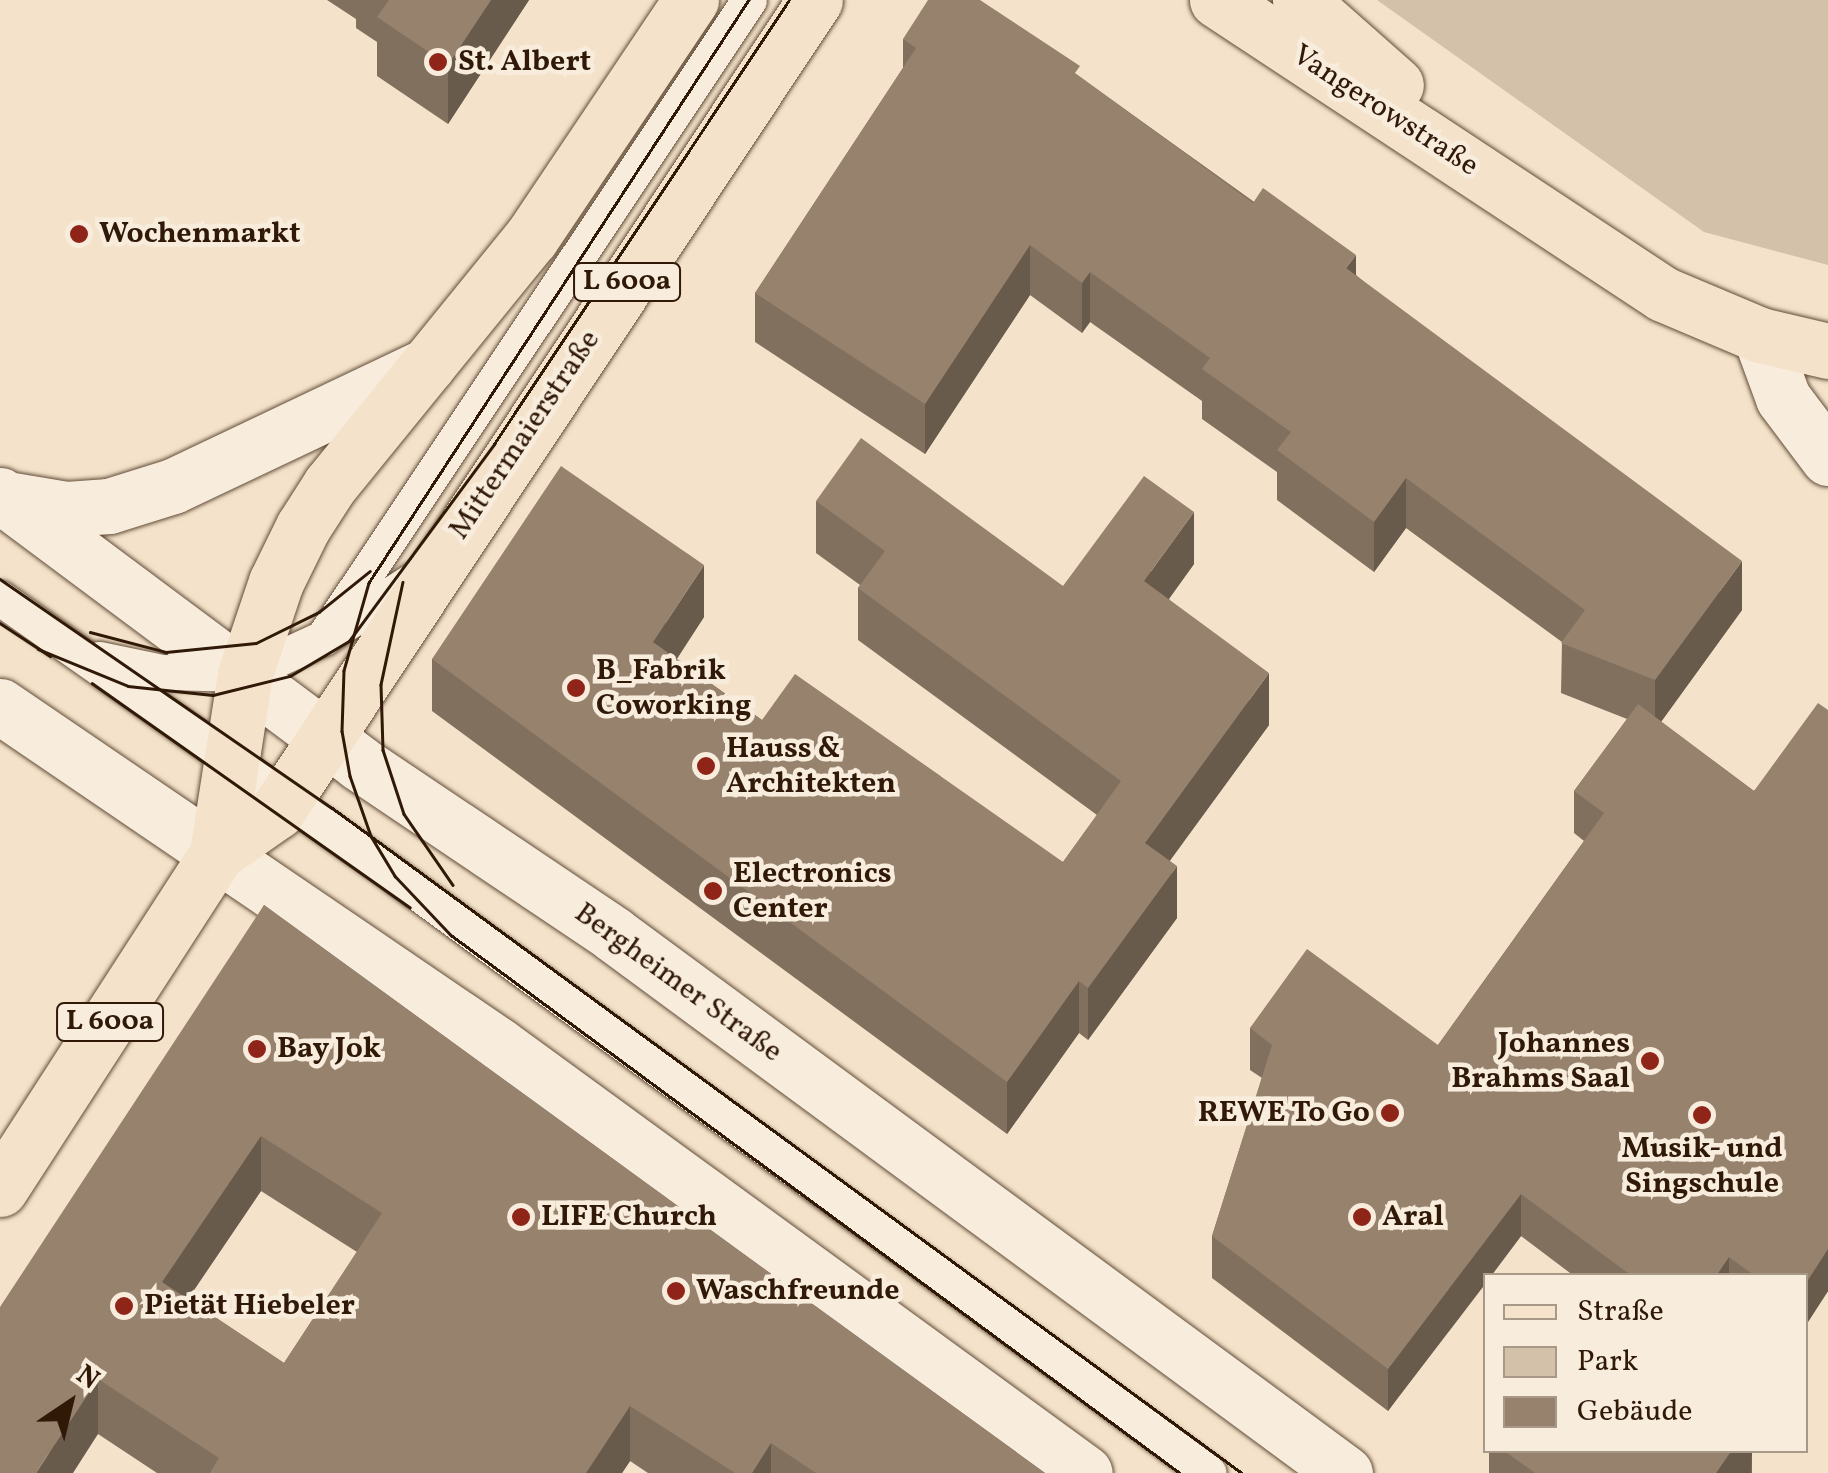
<!DOCTYPE html>
<meta charset="utf-8">
<style>
body{margin:0}
#map{position:relative;width:1828px;height:1473px;overflow:hidden;background:#f4e3ca;font-family:Vollkorn,serif}
div>[style]{position:absolute}
[style*='--x']{left:calc(var(--x)*1px);top:calc(var(--y)*1px);width:calc(var(--w)*1px);rotate:calc(var(--a)*1deg)}
.green>*{inset:0;background:#d3c1a9}
.roads{filter:drop-shadow(0 0 2px #624c38) drop-shadow(0 0 2px #624c38)}
.service>*{height:35px;margin:-17.5px;padding:0 17.5px;transform-origin:17.5px;border-radius:17.5px;background:#f8eddd}
.minor>*{height:55px;margin:-27.5px;padding:0 27.5px;transform-origin:27.5px;border-radius:27.5px;background:#f8eddd}
.tertiary>*{height:55px;margin:-27.5px;padding:0 27.5px;transform-origin:27.5px;border-radius:27.5px;background:#f8eddd}
.primary>*{height:55px;margin:-27.5px;padding:0 27.5px;transform-origin:27.5px;border-radius:27.5px;background:#f4e3ca}
.tram>*{height:2.5px;margin:-1.25px;padding:0 1.25px;transform-origin:1.25px;border-radius:1.25px;background:#311908}
.wall>*{inset:0;background:#81705e;transform-origin:0 0}
.shaded-wall>*{inset:0;background:#695b4c}
.building>*{inset:0;background:#96826d}
.dots>*{width:28px;height:28px;translate:-50% -50%;box-sizing:border-box;border:5px solid #f8eddd;border-radius:50%}
span{translate:-50% -50%;white-space:nowrap;text-align:center;line-height:1.15;-webkit-text-stroke:9px #f8eddd;paint-order:stroke}
.shield-label span{padding:2px 8px;background:#f8eddd;border:2px solid;border-radius:8px;-webkit-text-stroke-width:0}
.shield-label{font-size:28px;color:#311908;font-weight:700}
.poi-label{font-size:30px;color:#311908;font-weight:700}
.left{translate:0 -50%;text-align:left}
.right{translate:-100% -50%;text-align:right}
.street-label{font-size:30px;color:#311908}
.legend{position:absolute;left:1483px;top:1273px;width:325px;height:180px;box-sizing:border-box;background:#f8eddd;border:2px solid #a89888;margin:0;padding:12px 18px;list-style:none;font-size:30px;color:#311908}
.legend li{display:flex;align-items:center;gap:20px;height:50px}
.legend b{width:50px;border:2px solid #a89888}
.north{position:absolute;left:20px;top:1353px;width:100px;height:100px;-webkit-text-stroke:8px #f8eddd;paint-order:stroke;rotate:35deg;font-size:28px;font-weight:700;line-height:40px;text-align:center;color:#311908}
.north::after{content:'';display:block;margin:auto;width:35px;height:45px;background:#311908;clip-path:polygon(50% 0,100% 100%,50% 72%,0 100%)}
</style>
<div id="map">
<div class="green">
<i style="clip-path:polygon(1377px 0,1828px 0,1828px 265px,1704px 232px)"></i>
</div>
<div class="roads">
<div class="service">
<i style="--x:0;--y:598;--w:483;--a:35.1"></i>
<i style="--x:395;--y:876;--w:1009;--a:36.26"></i>
<i style="--x:323;--y:638;--w:767;--a:-56.27"></i>
<i style="--x:99;--y:659;--w:64;--a:11.7"></i>
<i style="--x:162;--y:672;--w:83;--a:1.4"></i>
<i style="--x:245;--y:674;--w:86;--a:-24.8"></i>
<i style="--x:323;--y:638;--w:120;--a:-32.8"></i>
</div>
<div class="minor">
<i style="--x:1760;--y:335;--w:67;--a:69.9"></i>
<i style="--x:1783;--y:398;--w:75;--a:53.1"></i>
</div>
<div class="tertiary">
<i style="--x:0;--y:495;--w:448;--a:36.7"></i>
<i style="--x:359;--y:763;--w:306;--a:33.9"></i>
<i style="--x:613;--y:934;--w:909;--a:36.37"></i>
<i style="--x:12;--y:500;--w:56;--a:9.3"></i>
<i style="--x:67;--y:509;--w:42;--a:-4.1"></i>
<i style="--x:109;--y:506;--w:67;--a:-17.4"></i>
<i style="--x:173;--y:486;--w:282;--a:-25.4"></i>
<i style="--x:0;--y:706;--w:602;--a:34.24"></i>
<i style="--x:498;--y:1045;--w:726;--a:36.1"></i>
</div>
<div class="primary">
<i style="--x:1217;--y:0;--w:534;--a:33.39"></i>
<i style="--x:1663;--y:294;--w:105;--a:22.9"></i>
<i style="--x:1760;--y:335;--w:70;--a:13.2"></i>
<i style="--x:1300;--y:0;--w:128;--a:41.5"></i>
<i style="--x:217;--y:853;--w:73;--a:-35"></i>
<i style="--x:277;--y:811;--w:973;--a:-56.44"></i>
<i style="--x:0;--y:1189;--w:400;--a:-57.1"></i>
<i style="--x:217;--y:853;--w:181;--a:-81.1"></i>
<i style="--x:245;--y:674;--w:97;--a:-71.4"></i>
<i style="--x:276;--y:582;--w:61;--a:-63.9"></i>
<i style="--x:303;--y:527;--w:50;--a:-57.3"></i>
<i style="--x:330;--y:485;--w:318;--a:-50.9"></i>
<i style="--x:531;--y:238;--w:287;--a:-56.1"></i>
</div>
</div>
<div class="tram">
<i style="--x:749;--y:0;--w:696;--a:123.1"></i>
<i style="--x:369;--y:583;--w:91;--a:105.9"></i>
<i style="--x:344;--y:671;--w:60;--a:91.9"></i>
<i style="--x:342;--y:731;--w:46;--a:79.9"></i>
<i style="--x:350;--y:776;--w:64;--a:70.7"></i>
<i style="--x:371;--y:836;--w:47;--a:59"></i>
<i style="--x:395;--y:876;--w:81;--a:46.5"></i>
<i style="--x:451;--y:935;--w:906;--a:36.43"></i>
<i style="--x:0;--y:579;--w:402;--a:34.6"></i>
<i style="--x:331;--y:807;--w:1128;--a:36.17"></i>
<i style="--x:403;--y:582;--w:105;--a:102.1"></i>
<i style="--x:381;--y:685;--w:65;--a:88.2"></i>
<i style="--x:383;--y:750;--w:67;--a:71.8"></i>
<i style="--x:404;--y:814;--w:86;--a:55.4"></i>
<i style="--x:0;--y:623;--w:60;--a:33.4"></i>
<i style="--x:90;--y:632;--w:79;--a:14.7"></i>
<i style="--x:166;--y:652;--w:90;--a:-5.7"></i>
<i style="--x:256;--y:643;--w:70;--a:-26.2"></i>
<i style="--x:319;--y:612;--w:65;--a:-38.8"></i>
<i style="--x:38;--y:649;--w:97;--a:22.3"></i>
<i style="--x:128;--y:686;--w:85;--a:6"></i>
<i style="--x:213;--y:695;--w:79;--a:-13.9"></i>
<i style="--x:290;--y:676;--w:69;--a:-30.7"></i>
<i style="--x:349;--y:641;--w:245;--a:-53.6"></i>
<i style="--x:494;--y:444;--w:533;--a:-56.4"></i>
<i style="--x:92;--y:683;--w:389;--a:35.2"></i>
</div>
<div class="wall">
<i style="clip-path:polygon(327px 0,529px 0,448px 124px,377px 76px,377px 42px,356px 28px,356px 19px)"></i>
<i style="clip-path:polygon(903px 39px,1080px 77px,1356px 275px,1742px 610px,1661px 722px,1754px 791px,1828px 710px,1828px 1291px,1806px 1325px,1806px 1276px,1574px 1276px,1521px 1236px,1491px 1276px,1486px 1276px,1388px 1411px,1212px 1278px,1212px 1236px,1262px 1078px,1250px 1070px,1250px 1028px,1438px 1045px,1584px 841px,1574px 833px,1574px 791px,1627px 719px,1561px 693px,1562px 642px,1406px 528px,1374px 572px,1277px 500px,1277px 472px,1202px 419px,1202px 401px,1090px 322px,1082px 333px,1030px 295px,925px 454px,755px 342px,755px 293px,903px 68px)"></i>
<i style="clip-path:polygon(816px 501px,1063px 586px,1194px 564px,1169px 599px,1269px 725px,1170px 860px,1177px 918px,1088px 1040px,1079px 1033px,1007px 1134px,432px 711px,432px 659px,704px 617px,677px 659px,762px 720px,1063px 862px,1097px 815px,858px 640px,858px 588px,860px 585px,816px 553px)"></i>
<i style="clip-path:polygon(evenodd,264px 905px,1045px 1473px,648px 1473px,630px 1461px,622px 1473px,157px 1473px,98px 1434px,0 1473px,264px 905px,261px 1191px,357px 1252px,284px 1363px,188px 1299px,261px 1191px)"></i>
<i style="left:1489px;top:1450px;width:263px;height:23px"></i>
</div>
<div class="shaded-wall">
<i style="clip-path:polygon(491px 0,529px 0,448px 124px,448px 65px)"></i>
<i style="clip-path:polygon(1030px 245px,1030px 295px,925px 454px,925px 404px)"></i>
<i style="clip-path:polygon(1356px 255px,1356px 304px,1346px 268px)"></i>
<i style="clip-path:polygon(1090px 272px,1090px 322px,1082px 333px,1082px 283px)"></i>
<i style="clip-path:polygon(1406px 478px,1406px 528px,1374px 572px,1374px 522px)"></i>
<i style="clip-path:polygon(1194px 512px,1194px 564px,1144px 633px,1144px 581px)"></i>
<i style="clip-path:polygon(1742px 561px,1742px 610px,1655px 730px,1655px 680px)"></i>
<i style="clip-path:polygon(704px 565px,704px 617px,653px 694px,653px 642px)"></i>
<i style="clip-path:polygon(1269px 673px,1269px 725px,1145px 895px,1145px 843px)"></i>
<i style="clip-path:polygon(1177px 866px,1177px 918px,1088px 1040px,1088px 988px)"></i>
<i style="clip-path:polygon(1079px 981px,1079px 1033px,1007px 1134px,1007px 1082px)"></i>
<i style="clip-path:polygon(261px 1136px,261px 1191px,162px 1337px,162px 1282px)"></i>
<i style="clip-path:polygon(1521px 1194px,1521px 1236px,1491px 1276px,1486px 1276px,1486px 1283px,1388px 1411px,1388px 1369px)"></i>
<i style="clip-path:polygon(1828px 1249px,1828px 1291px,1806px 1325px,1806px 1283px)"></i>
<i style="clip-path:polygon(1729px 1257px,1729px 1276px,1716px 1276px)"></i>
<i style="clip-path:polygon(98px 1379px,98px 1434px,73px 1473px,36px 1473px)"></i>
<i style="clip-path:polygon(630px 1406px,630px 1461px,622px 1473px,586px 1473px)"></i>
<i style="clip-path:polygon(771px 1443px,771px 1473px,752px 1473px)"></i>
<i style="clip-path:polygon(1732px 1450px,1752px 1450px,1751px 1473px,1716px 1473px)"></i>
</div>
<div class="building">
<i style="clip-path:polygon(389px 0,491px 0,448px 65px,377px 17px)"></i>
<i style="clip-path:polygon(928px 0,980px 0,1080px 66px,1075px 73px,1253px 203px,1263px 188px,1356px 255px,1346px 268px,1742px 561px,1655px 680px,1561px 643px,1585px 610px,1406px 478px,1374px 522px,1277px 450px,1291px 432px,1202px 369px,1210px 358px,1090px 272px,1082px 283px,1030px 245px,925px 404px,755px 293px,916px 48px,903px 39px)"></i>
<i style="clip-path:polygon(861px 438px,1063px 586px,1144px 476px,1194px 512px,1144px 581px,1269px 673px,1145px 843px,1177px 866px,1088px 988px,1079px 981px,1007px 1082px,432px 659px,561px 466px,704px 565px,653px 642px,762px 720px,795px 674px,1063px 862px,1121px 781px,858px 588px,885px 551px,816px 501px)"></i>
<i style="clip-path:polygon(1818px 703px,1828px 710px,1828px 1249px,1806px 1283px,1806px 1276px,1755px 1276px,1729px 1257px,1716px 1276px,1632px 1276px,1521px 1194px,1388px 1369px,1212px 1236px,1272px 1045px,1250px 1028px,1307px 949px,1438px 1045px,1604px 813px,1574px 791px,1638px 704px,1754px 791px)"></i>
<i style="clip-path:polygon(evenodd,264px 905px,1045px 1473px,816px 1473px,771px 1443px,752px 1473px,735px 1473px,630px 1406px,586px 1473px,210px 1473px,219px 1458px,98px 1379px,36px 1473px,0 1473px,0 1307px,264px 905px,261px 1136px,382px 1213px,284px 1363px,162px 1282px,261px 1136px)"></i>
<i style="clip-path:polygon(1503px 1450px,1732px 1450px,1716px 1473px,1535px 1473px)"></i>
</div>
<div class="dots">
<i style="left:438px;top:62px;background:#8f2418"></i>
<i style="left:79px;top:234px;background:#8f2418"></i>
<i style="left:576px;top:688px;background:#8f2418"></i>
<i style="left:706px;top:766px;background:#8f2418"></i>
<i style="left:713px;top:891px;background:#8f2418"></i>
<i style="left:257px;top:1049px;background:#8f2418"></i>
<i style="left:1650px;top:1061px;background:#8f2418"></i>
<i style="left:1390px;top:1113px;background:#8f2418"></i>
<i style="left:1702px;top:1115px;background:#8f2418"></i>
<i style="left:521px;top:1217px;background:#8f2418"></i>
<i style="left:1362px;top:1217px;background:#8f2418"></i>
<i style="left:676px;top:1291px;background:#8f2418"></i>
<i style="left:124px;top:1306px;background:#8f2418"></i>
</div>
<div class="shield-label">
<span style="left:627px;top:282px">L 600a</span>
<span style="left:110px;top:1022px">L 600a</span>
</div>
<div class="poi-label">
<span class="left" style="left:458px;top:62px">St. Albert</span>
<span class="left" style="left:99px;top:234px">Wochenmarkt</span>
<span class="left" style="left:596px;top:688px">B_Fabrik<br>Coworking</span>
<span class="left" style="left:726px;top:766px">Hauss &amp;<br>Architekten</span>
<span class="left" style="left:733px;top:891px">Electronics<br>Center</span>
<span class="right" style="left:1630px;top:1061px">Johannes<br>Brahms Saal</span>
<span class="left" style="left:277px;top:1049px">Bay Jok</span>
<span class="right" style="left:1370px;top:1113px">REWE To Go</span>
<span style="left:1702px;top:1166px">Musik- und<br>Singschule</span>
<span class="left" style="left:541px;top:1217px">LIFE Church</span>
<span class="left" style="left:1382px;top:1217px">Aral</span>
<span class="left" style="left:696px;top:1291px">Waschfreunde</span>
<span class="left" style="left:144px;top:1306px">Pietät Hiebeler</span>
</div>
<div class="street-label">
<span style="left:1385px;top:111px;rotate:33deg">Vangerowstraße</span>
<span style="left:525px;top:435px;rotate:-56deg">Mittermaierstraße</span>
<span style="left:678px;top:983px;rotate:36deg">Bergheimer Straße</span>
</div>
<ul class="legend">
<li><b style="height:12px;background:#f4e3ca"></b>Straße</li>
<li><b style="height:28px;background:#d3c1a9"></b>Park</li>
<li><b style="height:28px;background:#96826d"></b>Gebäude</li>
</ul>
<div class="north">N</div>
</div>
